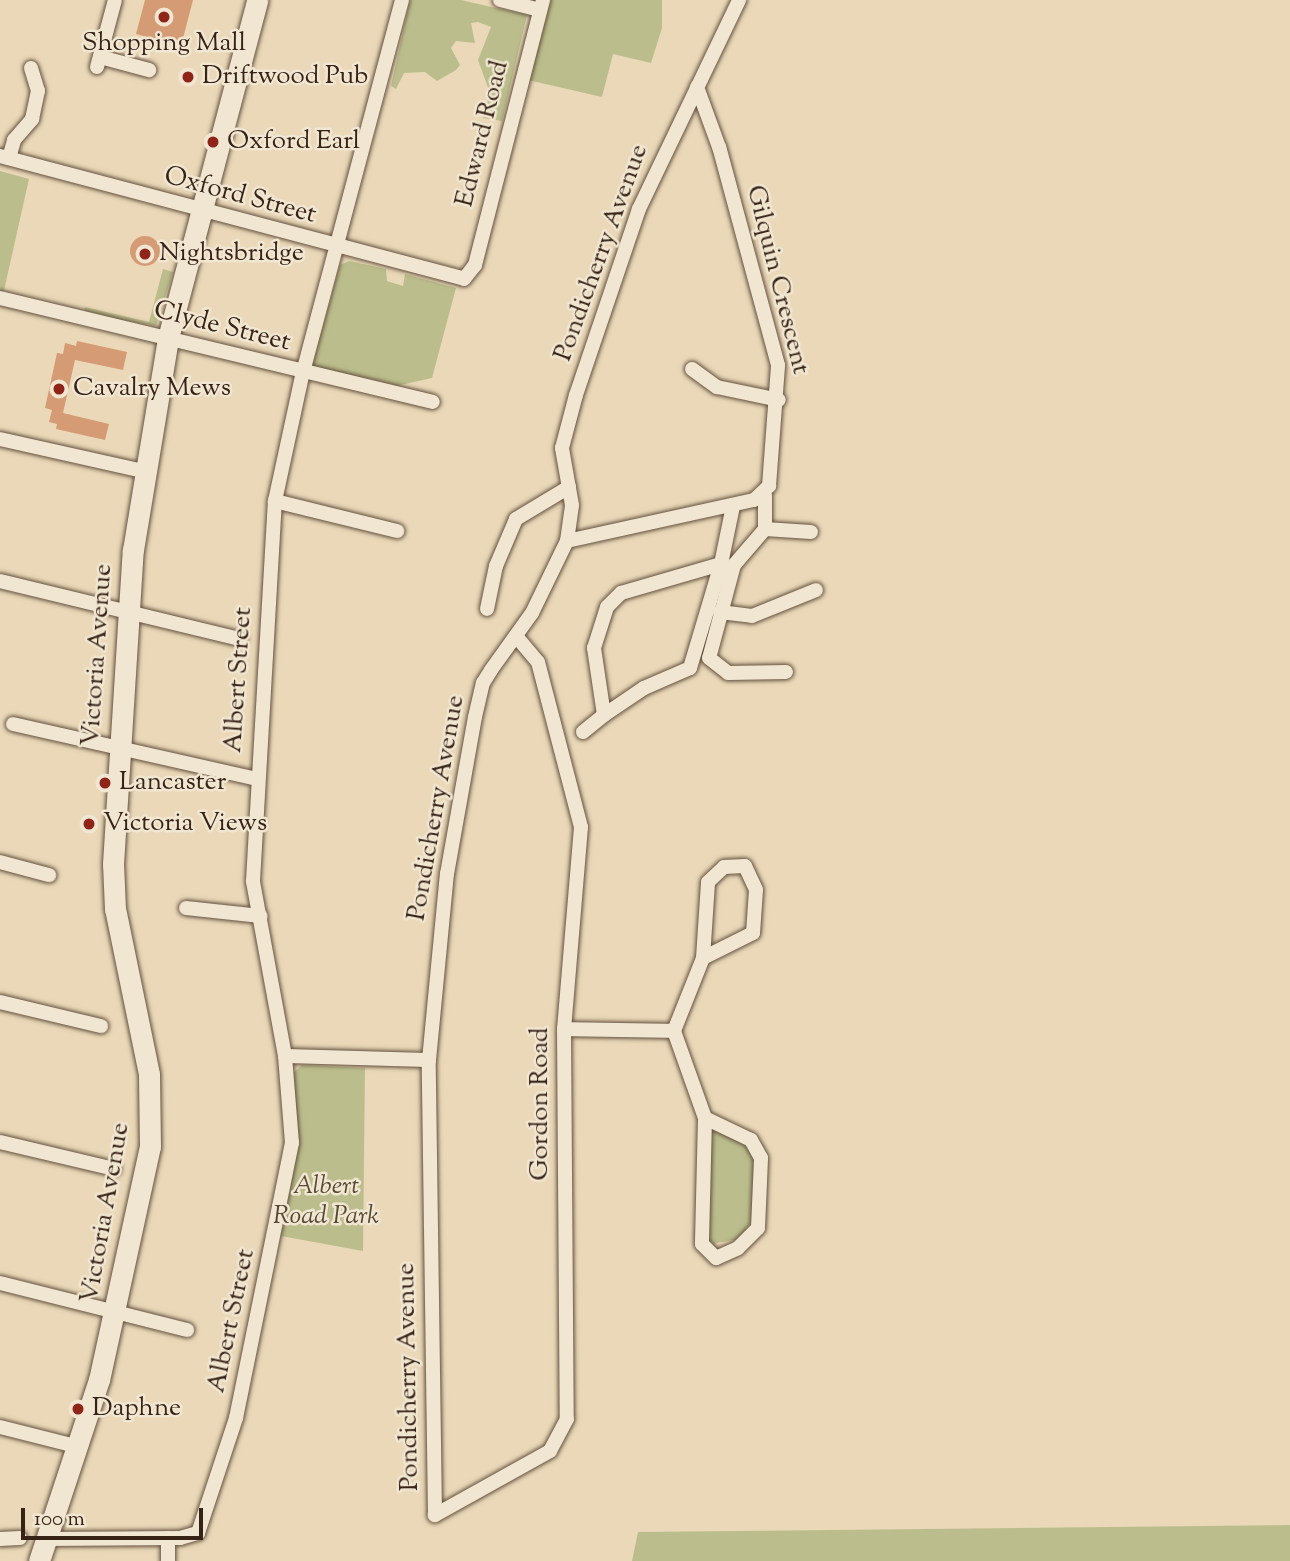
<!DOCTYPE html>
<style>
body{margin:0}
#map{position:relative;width:1290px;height:1561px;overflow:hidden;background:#ead8b8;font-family:"Sorts Mill Goudy",serif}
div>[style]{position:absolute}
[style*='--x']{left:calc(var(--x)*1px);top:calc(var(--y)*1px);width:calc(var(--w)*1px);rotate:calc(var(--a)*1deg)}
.green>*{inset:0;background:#bbbe8c}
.building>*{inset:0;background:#d59b74}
.round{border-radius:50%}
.roads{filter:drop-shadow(0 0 2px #63503e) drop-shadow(0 0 2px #63503e)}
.street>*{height:14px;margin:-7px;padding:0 7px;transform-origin:7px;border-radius:7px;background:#f1e6d1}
.secondary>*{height:21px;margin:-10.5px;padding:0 10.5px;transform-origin:10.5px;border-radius:10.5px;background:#f1e6d1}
.dots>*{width:19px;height:19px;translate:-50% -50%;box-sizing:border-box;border:4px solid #f1e6d1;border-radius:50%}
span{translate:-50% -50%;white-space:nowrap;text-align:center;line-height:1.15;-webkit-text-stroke:5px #f1e6d1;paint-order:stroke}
.poi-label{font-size:26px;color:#362316}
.left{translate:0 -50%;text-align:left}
.street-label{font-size:26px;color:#362316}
.park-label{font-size:26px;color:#574a34;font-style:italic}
.scale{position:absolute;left:21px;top:1508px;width:182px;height:32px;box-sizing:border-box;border:4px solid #362316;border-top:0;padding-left:9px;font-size:21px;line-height:24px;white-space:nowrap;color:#362316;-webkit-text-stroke:5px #f1e6d1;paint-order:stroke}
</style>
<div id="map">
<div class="green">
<i style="clip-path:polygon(410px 0,461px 0,527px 15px,502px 121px,483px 118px,490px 93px,478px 60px,491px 27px,478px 22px,471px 23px,475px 43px,456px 41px,451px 48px,460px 65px,456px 70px,437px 81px,425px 72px,404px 73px,396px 89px,391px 86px)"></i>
<i style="clip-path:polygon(549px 0,662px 0,662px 28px,651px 63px,613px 54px,602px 97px,528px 80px)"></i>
<i style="clip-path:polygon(0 171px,29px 179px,3px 295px,0 294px)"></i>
<i style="clip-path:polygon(349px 261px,386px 269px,387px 281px,403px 286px,405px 274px,456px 288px,432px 378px,396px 386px,312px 366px,340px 265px)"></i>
<i style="clip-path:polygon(163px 269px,173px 272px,156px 326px,84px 313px,85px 307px,149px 322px)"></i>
<i style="clip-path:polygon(302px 1065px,365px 1068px,363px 1251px,281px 1236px,298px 1146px,293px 1073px)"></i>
<i style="clip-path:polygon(714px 1130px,737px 1137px,756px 1152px,756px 1192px,751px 1221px,740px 1239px,716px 1243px,713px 1250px,707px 1242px,707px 1134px)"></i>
<i style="clip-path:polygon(1290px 1525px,1290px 1561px,632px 1561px,638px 1532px)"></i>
</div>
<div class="building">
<i style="clip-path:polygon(145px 0,193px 0,181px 46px,136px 34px)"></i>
<i class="round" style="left:130px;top:236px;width:30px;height:30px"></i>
<i style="clip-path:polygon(77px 341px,127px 352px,123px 370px,75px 360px,63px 413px,109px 424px,105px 440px,56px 429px,57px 424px,49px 422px,52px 410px,45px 408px,57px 353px,63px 354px,65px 343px,76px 346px)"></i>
</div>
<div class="roads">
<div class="street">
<i style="--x:500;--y:0;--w:41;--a:14"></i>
<i style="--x:100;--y:57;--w:51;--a:14.9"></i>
<i style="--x:97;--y:67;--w:69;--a:-75"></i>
<i style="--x:0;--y:156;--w:480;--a:14.8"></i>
<i style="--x:464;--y:279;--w:18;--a:-52"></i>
<i style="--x:475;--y:265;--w:274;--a:-75.6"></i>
<i style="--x:9;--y:158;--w:19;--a:-74"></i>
<i style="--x:14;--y:140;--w:28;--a:-49"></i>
<i style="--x:32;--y:119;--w:29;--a:-78"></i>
<i style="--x:38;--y:91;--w:24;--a:-107"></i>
<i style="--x:0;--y:298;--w:445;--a:13.5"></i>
<i style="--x:692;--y:369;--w:31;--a:36"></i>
<i style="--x:717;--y:387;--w:63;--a:11.8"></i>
<i style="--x:0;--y:439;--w:147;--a:12.6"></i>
<i style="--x:765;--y:495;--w:34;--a:90"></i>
<i style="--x:765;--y:529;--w:48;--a:130.7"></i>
<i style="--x:734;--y:565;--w:96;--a:105"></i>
<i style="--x:709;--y:658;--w:24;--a:38"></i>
<i style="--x:728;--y:673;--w:58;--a:-1"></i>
<i style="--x:275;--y:501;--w:126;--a:13.8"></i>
<i style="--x:765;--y:529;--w:46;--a:3.7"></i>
<i style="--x:567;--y:541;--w:191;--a:-12.4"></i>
<i style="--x:754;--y:500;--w:21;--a:-43"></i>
<i style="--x:769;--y:486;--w:121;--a:-85.7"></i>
<i style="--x:778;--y:365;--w:226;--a:-105.1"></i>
<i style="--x:719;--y:147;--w:64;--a:-110.1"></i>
<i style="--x:0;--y:581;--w:247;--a:13.6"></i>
<i style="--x:487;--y:609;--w:44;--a:-78.2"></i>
<i style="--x:496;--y:566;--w:51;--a:-66.9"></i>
<i style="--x:516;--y:519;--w:62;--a:-31.1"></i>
<i style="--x:720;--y:612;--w:32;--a:7"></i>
<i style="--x:752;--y:616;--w:69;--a:-22.1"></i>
<i style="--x:516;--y:636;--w:34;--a:50"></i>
<i style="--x:538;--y:662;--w:171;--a:75.4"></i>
<i style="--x:581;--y:827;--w:203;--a:94.8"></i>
<i style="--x:564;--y:1029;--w:390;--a:89.6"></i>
<i style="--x:567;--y:1419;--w:36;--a:118"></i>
<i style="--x:550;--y:1451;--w:132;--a:150.9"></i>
<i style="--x:435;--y:1515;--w:455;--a:-90.8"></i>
<i style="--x:429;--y:1060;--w:187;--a:-84.5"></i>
<i style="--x:447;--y:874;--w:159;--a:-79.9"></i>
<i style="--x:475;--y:717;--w:35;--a:-77"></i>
<i style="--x:483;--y:683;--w:15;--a:-58"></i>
<i style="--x:491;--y:670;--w:70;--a:-54.3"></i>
<i style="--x:532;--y:613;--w:80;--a:-64.1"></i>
<i style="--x:567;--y:541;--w:36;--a:-82"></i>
<i style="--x:572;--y:505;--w:58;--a:-100"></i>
<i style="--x:562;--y:448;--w:55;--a:-75.2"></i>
<i style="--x:576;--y:395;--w:196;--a:-71.3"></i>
<i style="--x:639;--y:209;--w:232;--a:-64.4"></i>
<i style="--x:604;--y:715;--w:48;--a:-34"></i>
<i style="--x:644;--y:688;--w:50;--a:-23.5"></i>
<i style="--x:690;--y:668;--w:109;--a:-73.4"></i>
<i style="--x:13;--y:724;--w:250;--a:12.7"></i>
<i style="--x:583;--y:732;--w:27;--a:-39"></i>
<i style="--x:604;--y:715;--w:68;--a:-98.5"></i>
<i style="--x:594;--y:648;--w:43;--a:-72.4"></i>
<i style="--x:607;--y:607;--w:20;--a:-45"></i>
<i style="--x:621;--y:593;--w:104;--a:-16.2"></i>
<i style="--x:721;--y:564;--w:59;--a:-78.3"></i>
<i style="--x:0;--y:862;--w:51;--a:14.9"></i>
<i style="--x:186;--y:908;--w:75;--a:6.1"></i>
<i style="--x:703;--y:958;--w:76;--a:-86.2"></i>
<i style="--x:708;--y:882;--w:22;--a:-43"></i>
<i style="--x:724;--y:867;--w:21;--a:-3"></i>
<i style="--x:745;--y:866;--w:26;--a:65"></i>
<i style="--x:756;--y:890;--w:43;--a:94"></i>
<i style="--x:753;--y:933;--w:56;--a:153.4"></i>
<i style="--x:703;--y:958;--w:79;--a:111.7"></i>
<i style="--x:674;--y:1031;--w:92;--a:70.4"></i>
<i style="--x:705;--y:1118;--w:126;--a:91.4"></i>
<i style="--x:702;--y:1244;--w:20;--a:45"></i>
<i style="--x:716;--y:1258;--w:24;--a:-24"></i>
<i style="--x:738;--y:1248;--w:28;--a:-45"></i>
<i style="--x:758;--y:1228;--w:70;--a:-87.5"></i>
<i style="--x:761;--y:1158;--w:21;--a:-119"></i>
<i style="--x:751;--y:1140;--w:51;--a:-154.4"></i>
<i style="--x:0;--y:1002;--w:104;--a:13.4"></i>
<i style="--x:564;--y:1029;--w:110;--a:1"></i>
<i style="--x:285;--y:1056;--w:144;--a:1.6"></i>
<i style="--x:0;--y:1142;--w:117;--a:13.3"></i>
<i style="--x:0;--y:1283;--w:193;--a:14.1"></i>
<i style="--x:0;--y:1427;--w:81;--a:14.2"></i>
<i style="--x:168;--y:1538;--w:23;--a:90"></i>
<i style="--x:0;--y:1539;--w:20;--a:-3"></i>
<i style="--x:47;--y:1539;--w:133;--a:-0.4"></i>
<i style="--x:180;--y:1538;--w:19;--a:-16"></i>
<i style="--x:198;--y:1533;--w:121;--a:-71.7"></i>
<i style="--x:236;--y:1418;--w:281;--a:-78.5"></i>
<i style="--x:292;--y:1143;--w:87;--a:-94.6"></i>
<i style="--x:285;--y:1056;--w:178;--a:-100.4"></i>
<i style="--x:253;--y:881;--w:381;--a:-86.7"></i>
<i style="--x:275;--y:501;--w:132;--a:-77.8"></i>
<i style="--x:303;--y:372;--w:385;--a:-75.1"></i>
</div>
<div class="secondary">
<i style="--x:39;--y:1561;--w:191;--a:-71.7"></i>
<i style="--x:99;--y:1380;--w:239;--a:-77.7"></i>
<i style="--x:150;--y:1147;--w:73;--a:-90.8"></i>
<i style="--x:149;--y:1074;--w:168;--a:-101.6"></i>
<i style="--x:115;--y:909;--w:45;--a:-92.5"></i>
<i style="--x:113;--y:864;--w:315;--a:-86.4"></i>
<i style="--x:133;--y:550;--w:215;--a:-80.6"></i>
<i style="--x:168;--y:338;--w:350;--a:-75.2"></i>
</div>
</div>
<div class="dots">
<i style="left:164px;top:17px;background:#8f2418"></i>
<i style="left:188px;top:77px;background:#8f2418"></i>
<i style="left:213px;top:142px;background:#8f2418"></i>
<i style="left:145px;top:254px;background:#8f2418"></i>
<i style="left:59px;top:389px;background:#8f2418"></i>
<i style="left:105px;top:783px;background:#8f2418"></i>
<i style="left:89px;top:824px;background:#8f2418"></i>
<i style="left:78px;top:1409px;background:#8f2418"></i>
</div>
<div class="poi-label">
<span style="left:164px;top:44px">Shopping Mall</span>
<span class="left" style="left:202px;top:77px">Driftwood Pub</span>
<span class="left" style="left:227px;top:142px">Oxford Earl</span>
<span class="left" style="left:159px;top:254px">Nightsbridge</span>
<span class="left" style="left:73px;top:389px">Cavalry Mews</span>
<span class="left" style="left:119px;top:783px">Lancaster</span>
<span class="left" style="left:103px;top:824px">Victoria Views</span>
<span class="left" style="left:92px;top:1409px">Daphne</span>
</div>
<div class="street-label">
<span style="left:483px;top:134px;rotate:-76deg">Edward Road</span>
<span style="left:240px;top:196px;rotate:15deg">Oxford Street</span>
<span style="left:602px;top:253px;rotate:-70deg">Pondicherry Avenue</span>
<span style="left:777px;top:280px;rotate:76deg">Gilquin Crescent</span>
<span style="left:222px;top:327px;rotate:14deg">Clyde Street</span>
<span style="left:98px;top:655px;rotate:-86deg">Victoria Avenue</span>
<span style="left:239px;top:680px;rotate:-86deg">Albert Street</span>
<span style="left:437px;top:808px;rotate:-80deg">Pondicherry Avenue</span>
<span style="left:541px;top:1104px;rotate:-90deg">Gordon Road</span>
<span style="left:106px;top:1213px;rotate:-80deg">Victoria Avenue</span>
<span style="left:232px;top:1321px;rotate:-78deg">Albert Street</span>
<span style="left:409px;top:1377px;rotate:-91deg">Pondicherry Avenue</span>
</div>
<div class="park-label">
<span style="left:326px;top:1202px">Albert<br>Road Park</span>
</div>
<div class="scale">100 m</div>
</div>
